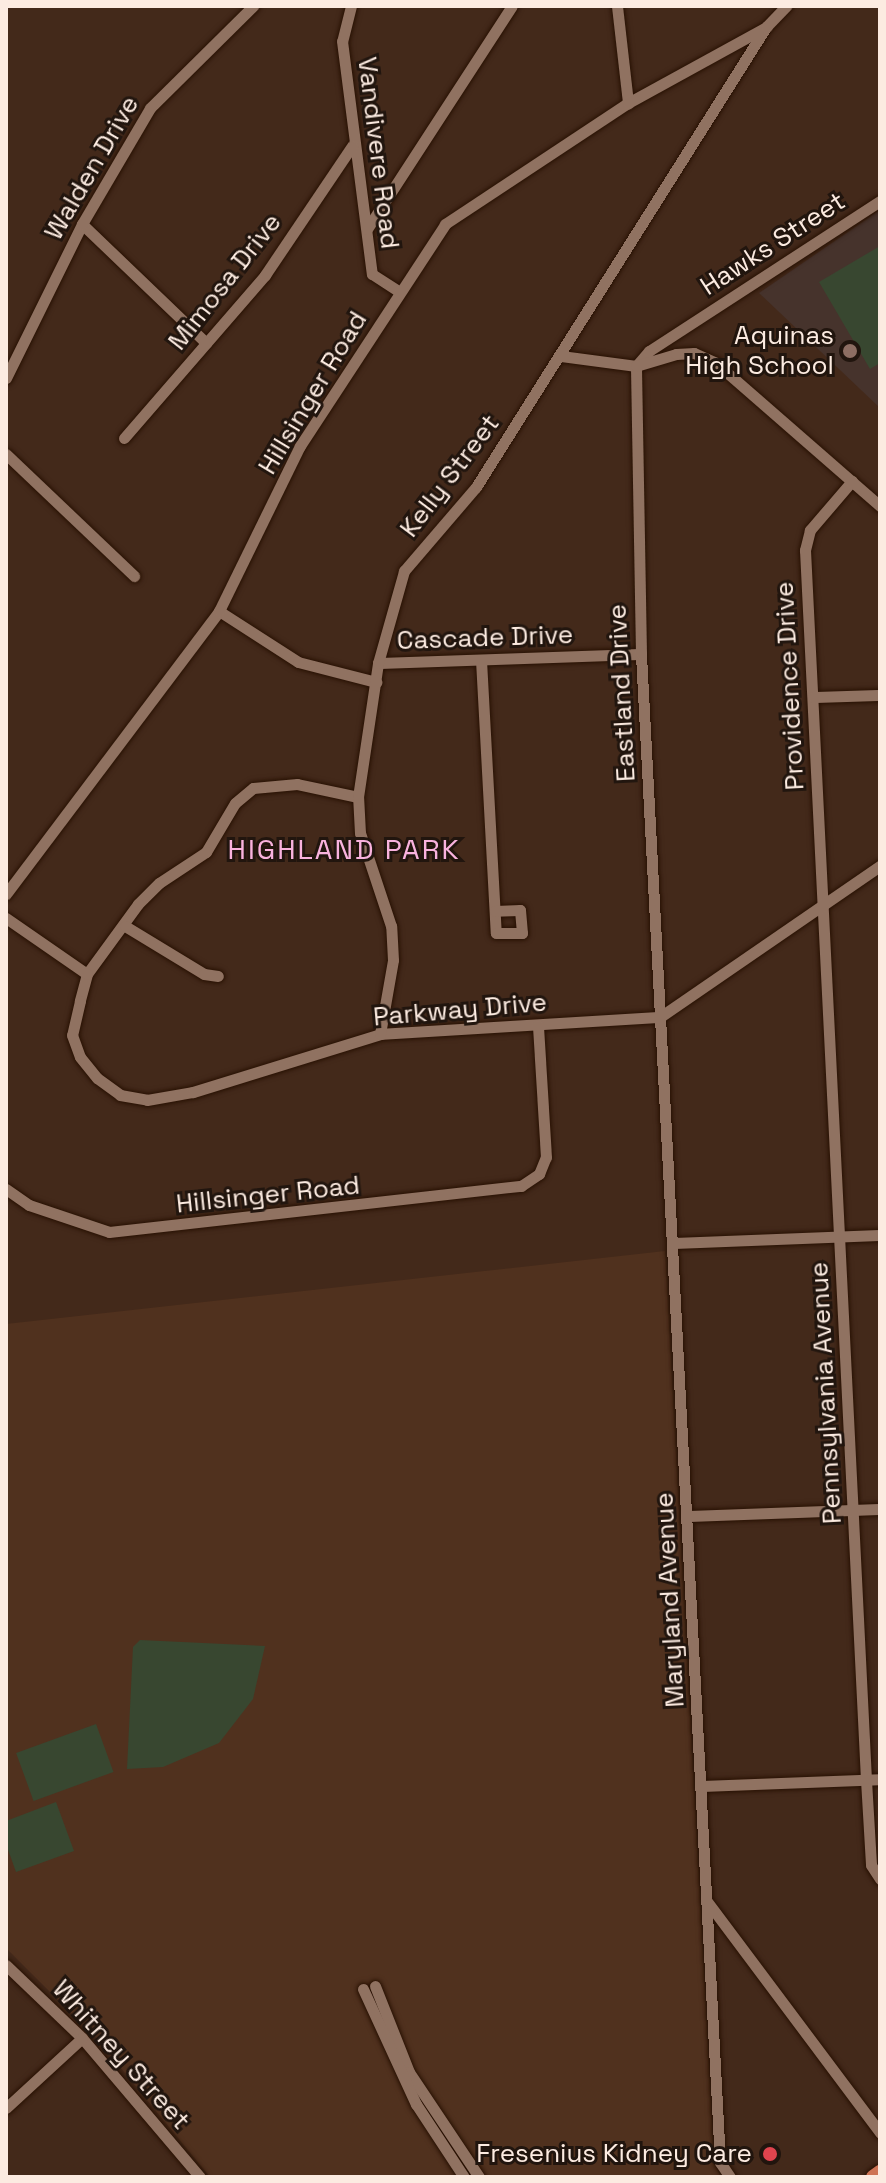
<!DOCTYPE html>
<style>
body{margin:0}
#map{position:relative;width:886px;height:2183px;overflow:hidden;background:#43291a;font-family:"Space Grotesk",sans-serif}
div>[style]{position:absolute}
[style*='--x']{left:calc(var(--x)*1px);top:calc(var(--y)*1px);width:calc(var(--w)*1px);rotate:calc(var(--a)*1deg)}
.built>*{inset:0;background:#50311e}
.education>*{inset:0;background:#46332c}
.green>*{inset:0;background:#384730;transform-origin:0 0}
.roads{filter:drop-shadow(0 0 2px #281103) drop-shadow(0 0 2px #281103)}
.minor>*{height:11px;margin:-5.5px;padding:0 5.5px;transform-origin:5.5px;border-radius:5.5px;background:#907261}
.major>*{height:14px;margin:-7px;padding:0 7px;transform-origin:7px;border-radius:7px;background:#ce7455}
.dots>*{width:22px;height:22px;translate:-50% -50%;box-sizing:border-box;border:4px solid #21150e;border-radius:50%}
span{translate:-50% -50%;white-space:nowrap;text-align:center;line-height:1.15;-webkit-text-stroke:6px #21150e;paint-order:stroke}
.street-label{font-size:26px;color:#fcebe1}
.poi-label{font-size:26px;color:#fcebe1}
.right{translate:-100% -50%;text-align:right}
.neighbourhood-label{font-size:28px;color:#f9b2de;letter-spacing:2px}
.frame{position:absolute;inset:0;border:8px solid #fcebe1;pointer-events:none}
</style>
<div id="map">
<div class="built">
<i style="clip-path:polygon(665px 1251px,714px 2164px,721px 2177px,210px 2177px,97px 2039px,6px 1948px,6px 1324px)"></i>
</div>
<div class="education">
<i style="clip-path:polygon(880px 210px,880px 408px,759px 293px)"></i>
</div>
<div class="green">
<i style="clip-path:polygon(880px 246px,880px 363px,870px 369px,819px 282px)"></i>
<i style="clip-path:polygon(140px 1640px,265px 1646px,253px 1699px,219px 1743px,163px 1767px,127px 1769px,133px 1647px)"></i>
<i style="left:96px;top:1724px;width:51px;height:85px;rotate:70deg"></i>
<i style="clip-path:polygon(56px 1802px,74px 1851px,16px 1872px,6px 1844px,6px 1821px)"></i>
</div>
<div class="roads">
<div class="minor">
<i style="--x:351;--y:6;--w:36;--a:104"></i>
<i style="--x:342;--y:41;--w:235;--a:82.7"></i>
<i style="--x:372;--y:274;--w:33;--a:33"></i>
<i style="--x:617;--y:6;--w:98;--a:83.5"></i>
<i style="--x:82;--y:224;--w:172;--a:43.8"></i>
<i style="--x:367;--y:229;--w:266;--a:-57"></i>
<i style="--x:561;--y:356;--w:76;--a:7.6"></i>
<i style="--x:636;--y:366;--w:20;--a:-49"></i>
<i style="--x:649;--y:351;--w:275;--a:-33"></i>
<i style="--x:6;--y:378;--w:172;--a:-63.7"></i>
<i style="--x:82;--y:224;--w:134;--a:-59.6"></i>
<i style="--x:150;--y:108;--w:145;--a:-44.7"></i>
<i style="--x:124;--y:438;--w:216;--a:-49.1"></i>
<i style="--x:265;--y:275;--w:156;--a:-56"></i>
<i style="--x:6;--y:454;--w:177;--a:43.6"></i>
<i style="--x:852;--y:481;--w:65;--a:130.6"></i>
<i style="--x:810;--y:530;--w:21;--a:104"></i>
<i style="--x:805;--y:550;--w:1232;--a:87.16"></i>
<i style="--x:866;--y:1780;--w:85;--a:86.6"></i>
<i style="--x:871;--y:1865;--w:17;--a:57"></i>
<i style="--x:219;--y:611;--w:94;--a:32.8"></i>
<i style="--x:298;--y:662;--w:81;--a:14.4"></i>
<i style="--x:481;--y:660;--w:273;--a:86.9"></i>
<i style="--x:496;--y:933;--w:26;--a:0"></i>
<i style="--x:522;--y:933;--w:23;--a:-95"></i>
<i style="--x:520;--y:910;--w:25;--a:178"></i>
<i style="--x:378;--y:663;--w:263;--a:-2"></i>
<i style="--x:813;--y:697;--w:67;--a:-1.7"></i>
<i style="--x:358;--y:797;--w:62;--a:-168"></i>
<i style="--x:297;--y:784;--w:44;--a:174.8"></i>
<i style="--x:253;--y:788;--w:23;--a:140"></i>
<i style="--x:235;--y:803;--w:57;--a:120.6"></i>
<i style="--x:206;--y:852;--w:56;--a:146.6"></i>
<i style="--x:159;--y:883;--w:30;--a:135"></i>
<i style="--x:138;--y:904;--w:87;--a:126.1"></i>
<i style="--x:87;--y:974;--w:28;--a:105"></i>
<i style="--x:80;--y:1001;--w:35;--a:103"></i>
<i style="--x:72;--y:1035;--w:23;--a:70"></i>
<i style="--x:80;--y:1057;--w:27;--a:51"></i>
<i style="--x:97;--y:1078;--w:29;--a:36"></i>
<i style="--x:120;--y:1095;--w:27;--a:10"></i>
<i style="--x:147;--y:1100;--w:47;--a:-9.9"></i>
<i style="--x:193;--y:1092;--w:196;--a:-17.2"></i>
<i style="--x:380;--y:1034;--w:281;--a:-3.5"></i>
<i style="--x:660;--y:1017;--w:267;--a:-34.5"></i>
<i style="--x:6;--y:894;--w:354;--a:-53"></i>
<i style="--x:219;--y:611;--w:184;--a:-63.9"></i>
<i style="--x:300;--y:446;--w:265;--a:-56.8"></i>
<i style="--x:445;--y:224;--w:219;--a:-33.5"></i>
<i style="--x:628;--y:103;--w:158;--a:-28.8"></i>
<i style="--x:6;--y:918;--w:98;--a:34.7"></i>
<i style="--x:125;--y:926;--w:92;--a:31.3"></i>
<i style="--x:204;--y:974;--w:14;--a:8"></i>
<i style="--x:380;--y:1034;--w:75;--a:-80"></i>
<i style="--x:393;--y:960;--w:34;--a:-93"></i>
<i style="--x:391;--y:926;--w:98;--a:-108.4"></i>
<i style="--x:360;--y:833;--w:36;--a:-93"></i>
<i style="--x:358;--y:797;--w:135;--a:-81.5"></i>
<i style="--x:378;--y:663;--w:96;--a:-74.2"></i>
<i style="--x:404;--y:571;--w:111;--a:-49.4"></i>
<i style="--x:476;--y:487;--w:544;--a:-57.77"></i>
<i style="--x:766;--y:27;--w:29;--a:-46"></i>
<i style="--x:6;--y:1189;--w:28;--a:35"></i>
<i style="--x:29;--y:1205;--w:84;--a:18.6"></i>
<i style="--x:109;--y:1232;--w:415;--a:-6.4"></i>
<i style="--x:521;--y:1186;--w:22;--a:-34"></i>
<i style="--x:539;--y:1174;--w:18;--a:-68"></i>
<i style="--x:546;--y:1157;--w:132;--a:-93.5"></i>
<i style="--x:673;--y:1243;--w:207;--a:-2.2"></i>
<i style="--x:688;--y:1516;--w:192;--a:-2.1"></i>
<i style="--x:701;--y:1786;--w:179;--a:-2.2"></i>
<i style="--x:706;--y:1900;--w:291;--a:53.2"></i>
<i style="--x:6;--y:1965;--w:105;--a:43.8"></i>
<i style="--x:82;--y:2038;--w:182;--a:49.7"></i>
<i style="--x:375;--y:1986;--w:92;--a:68.4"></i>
<i style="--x:409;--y:2072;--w:126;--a:56.3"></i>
<i style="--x:363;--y:1989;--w:127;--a:65.3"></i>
<i style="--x:416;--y:2104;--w:87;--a:56.7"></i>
<i style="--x:6;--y:2108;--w:103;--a:-42.6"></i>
<i style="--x:730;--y:2177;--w:18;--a:-124"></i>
<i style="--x:720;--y:2162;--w:1510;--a:-93"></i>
<i style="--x:641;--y:654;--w:288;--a:-91"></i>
<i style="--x:636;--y:366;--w:42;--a:-16.7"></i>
<i style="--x:676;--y:354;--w:18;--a:-3"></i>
<i style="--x:694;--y:353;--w:24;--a:24"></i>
<i style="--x:716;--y:363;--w:218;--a:41.1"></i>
</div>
<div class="major">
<i style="--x:873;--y:2177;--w:9;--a:-36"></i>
</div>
</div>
<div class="dots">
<i style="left:850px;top:351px;background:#8d6e63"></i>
<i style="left:770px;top:2154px;background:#e0444e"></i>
</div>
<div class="street-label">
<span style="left:378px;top:153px;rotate:83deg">Vandivere Road</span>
<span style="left:92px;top:168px;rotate:-60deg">Walden Drive</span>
<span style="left:773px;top:244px;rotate:-33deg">Hawks Street</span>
<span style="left:225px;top:282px;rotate:-52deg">Mimosa Drive</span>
<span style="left:313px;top:393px;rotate:-59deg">Hillsinger Road</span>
<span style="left:450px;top:476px;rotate:-53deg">Kelly Street</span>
<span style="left:485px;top:638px;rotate:-2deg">Cascade Drive</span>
<span style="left:790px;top:686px;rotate:-93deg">Providence Drive</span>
<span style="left:622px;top:693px;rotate:-93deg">Eastland Drive</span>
<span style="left:460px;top:1010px;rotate:-5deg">Parkway Drive</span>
<span style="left:268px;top:1195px;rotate:-6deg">Hillsinger Road</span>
<span style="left:826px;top:1393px;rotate:-93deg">Pennsylvania Avenue</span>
<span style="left:670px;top:1600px;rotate:-93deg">Maryland Avenue</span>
<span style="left:121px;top:2055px;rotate:48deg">Whitney Street</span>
</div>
<div class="poi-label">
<span class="right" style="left:834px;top:351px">Aquinas<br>High School</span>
<span class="right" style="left:752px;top:2154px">Fresenius Kidney Care</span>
</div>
<div class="neighbourhood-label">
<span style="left:344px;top:849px">HIGHLAND PARK</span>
</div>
<div class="frame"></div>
</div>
